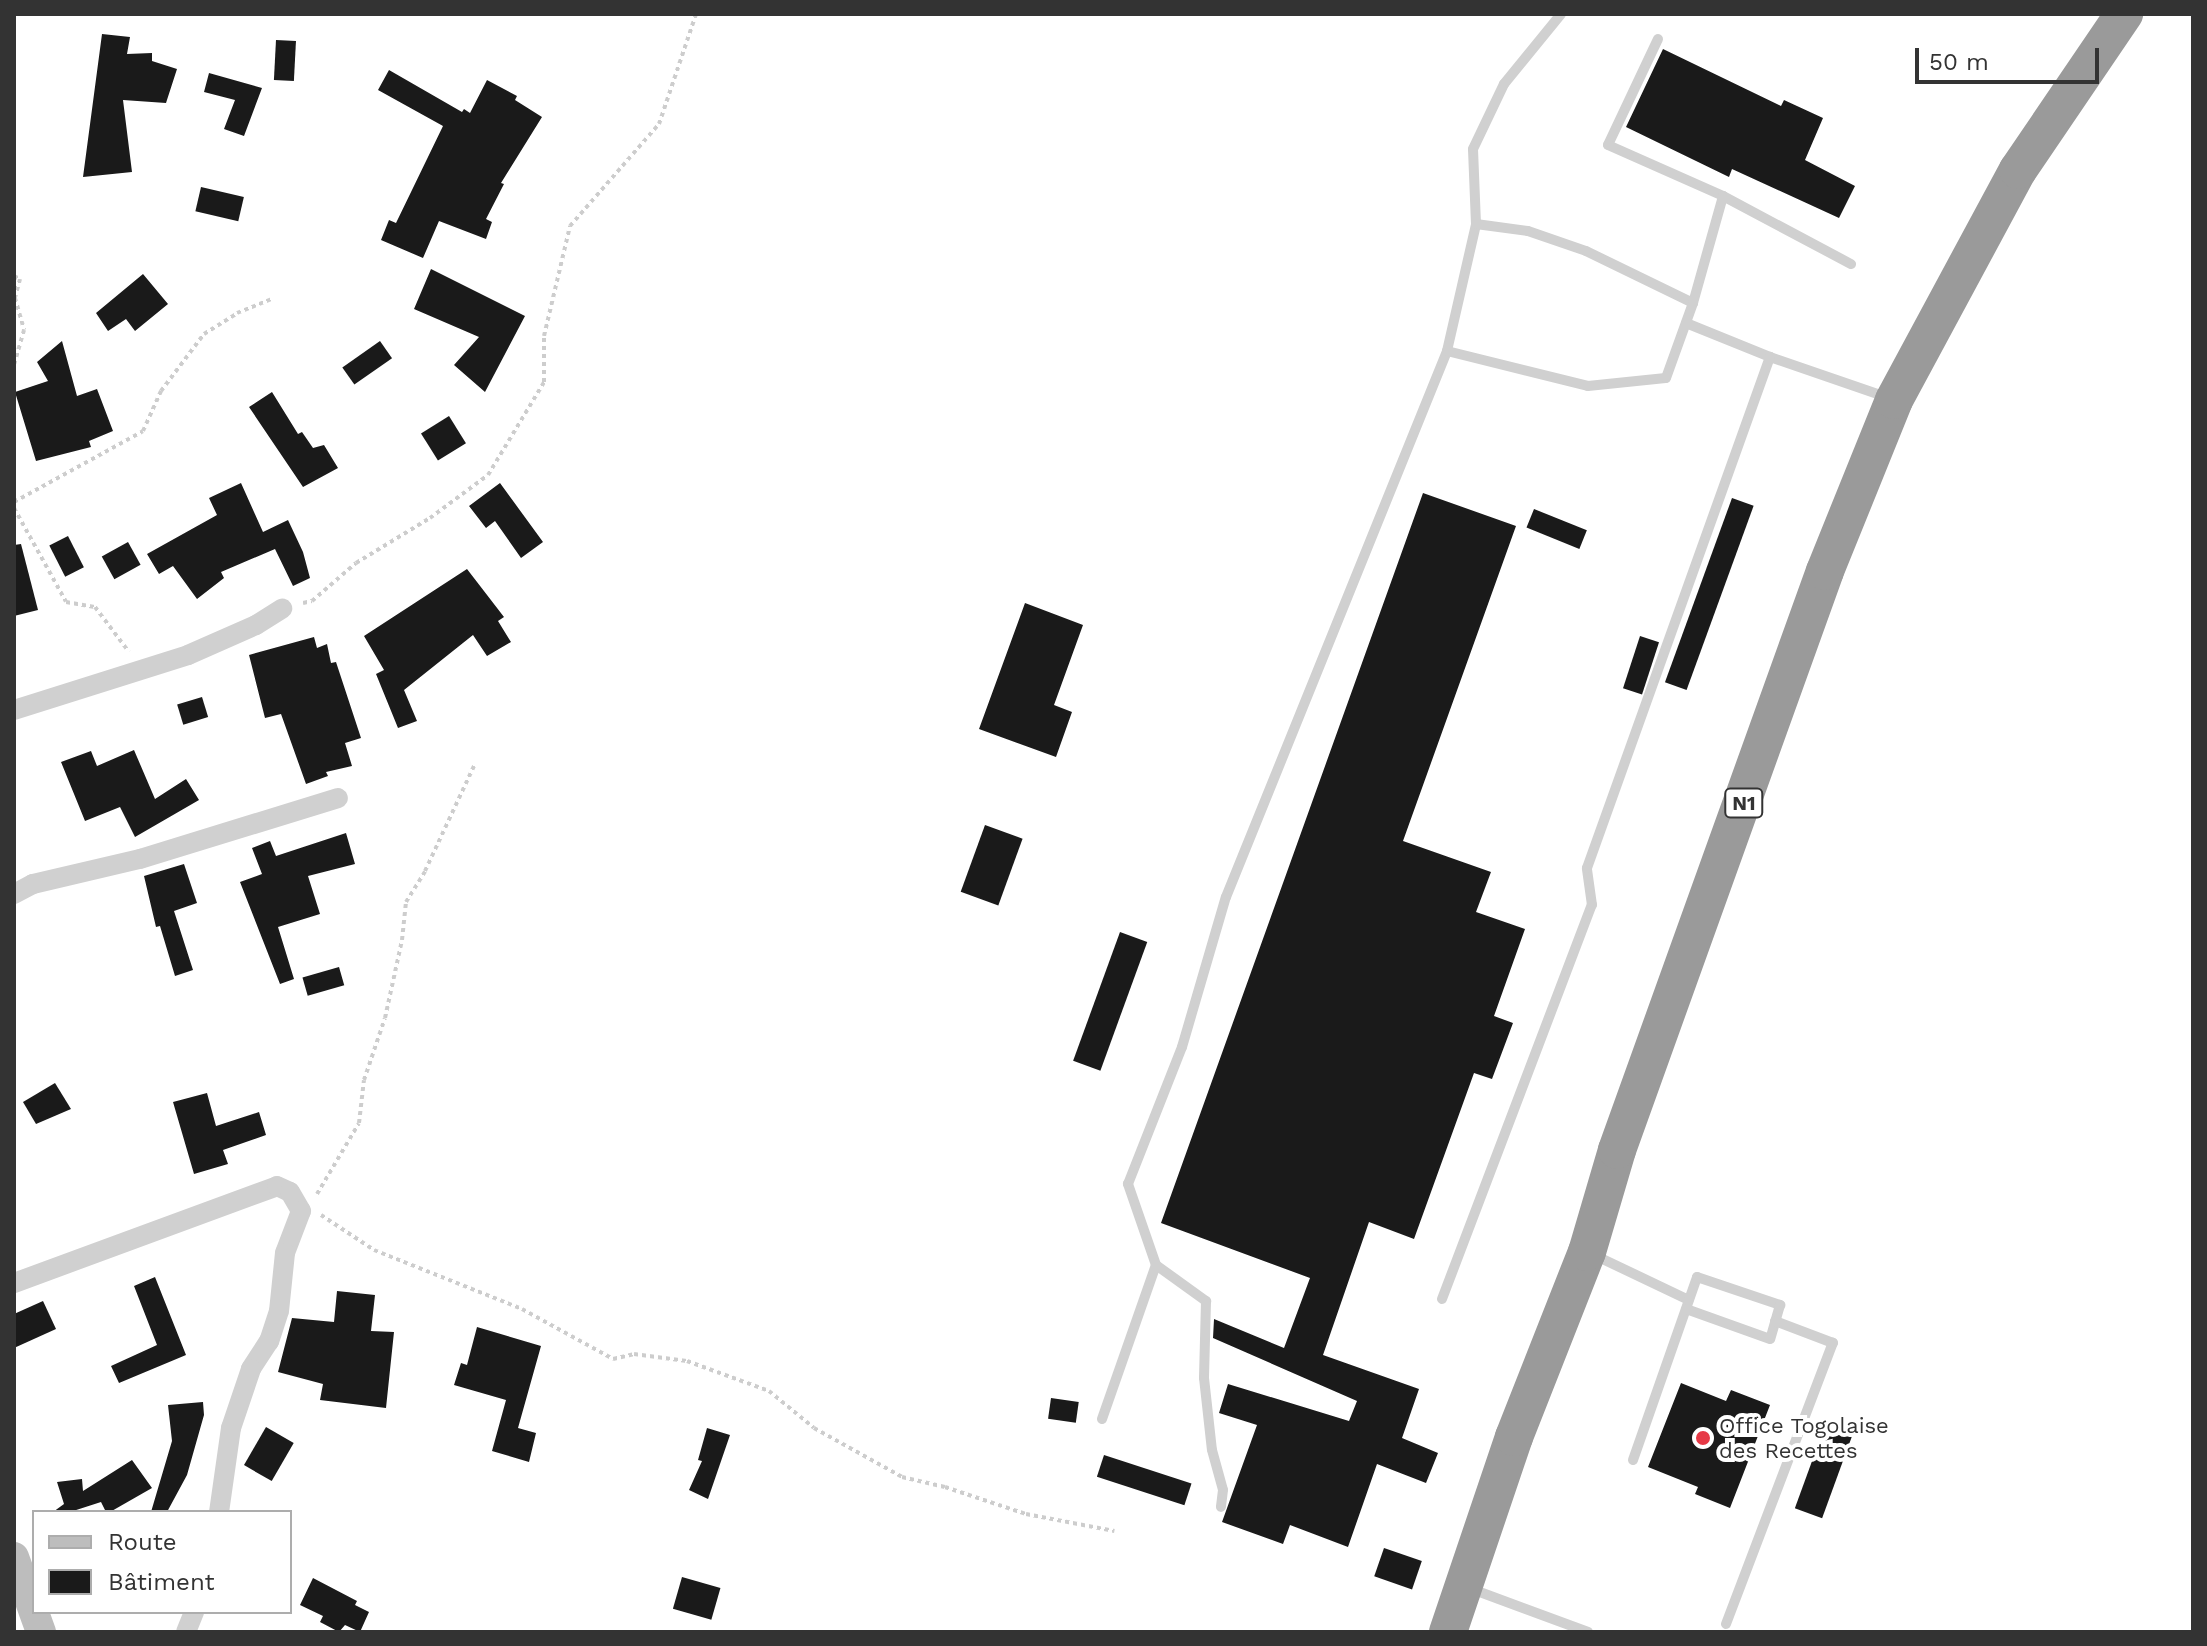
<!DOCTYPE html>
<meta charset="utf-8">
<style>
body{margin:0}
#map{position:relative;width:2207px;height:1646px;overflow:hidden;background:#fff;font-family:"Work Sans",sans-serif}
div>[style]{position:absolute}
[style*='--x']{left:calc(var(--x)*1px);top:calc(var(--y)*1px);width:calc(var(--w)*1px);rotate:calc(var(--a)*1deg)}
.building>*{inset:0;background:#1a1a1a;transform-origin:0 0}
.path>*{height:4px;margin-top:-2px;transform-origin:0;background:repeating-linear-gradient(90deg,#cdcdcd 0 4px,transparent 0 8px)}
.lane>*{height:10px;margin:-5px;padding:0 5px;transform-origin:5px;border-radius:5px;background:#d0d0d0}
.street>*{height:20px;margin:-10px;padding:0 10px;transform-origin:10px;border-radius:10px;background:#d0d0d0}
.secondary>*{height:30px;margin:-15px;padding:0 15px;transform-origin:15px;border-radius:15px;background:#bdbdbd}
.highway>*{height:38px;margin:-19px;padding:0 19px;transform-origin:19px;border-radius:19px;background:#9a9a9a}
.dots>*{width:22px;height:22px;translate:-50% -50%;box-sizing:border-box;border:4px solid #fff;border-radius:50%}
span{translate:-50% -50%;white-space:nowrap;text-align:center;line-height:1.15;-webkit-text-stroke:8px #fff;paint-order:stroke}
.shield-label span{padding:2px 6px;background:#fff;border:2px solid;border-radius:6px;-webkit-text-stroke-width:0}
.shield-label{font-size:20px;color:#333;font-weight:700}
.poi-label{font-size:22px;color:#333}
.left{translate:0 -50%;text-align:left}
.frame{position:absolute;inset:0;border:16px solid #333;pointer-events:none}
.legend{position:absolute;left:32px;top:1510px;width:260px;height:104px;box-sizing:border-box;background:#fff;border:2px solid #adadad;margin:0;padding:10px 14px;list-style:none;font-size:24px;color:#333}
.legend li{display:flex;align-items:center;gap:16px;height:40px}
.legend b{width:40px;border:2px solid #adadad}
.scale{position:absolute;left:1915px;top:48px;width:184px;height:36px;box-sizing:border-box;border:4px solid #333;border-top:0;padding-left:10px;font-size:24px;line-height:28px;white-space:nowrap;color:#333;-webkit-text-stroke:6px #fff;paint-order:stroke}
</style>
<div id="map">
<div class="building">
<i style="clip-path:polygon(102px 34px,130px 37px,127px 54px,152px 53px,152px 61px,177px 69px,166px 103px,123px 100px,132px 172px,83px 177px)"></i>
<i style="left:276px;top:40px;width:20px;height:40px;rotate:3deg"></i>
<i style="clip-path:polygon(1663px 49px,1781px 106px,1784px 100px,1823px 118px,1805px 160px,1855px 186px,1839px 218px,1732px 169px,1729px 177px,1626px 127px)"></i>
<i style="clip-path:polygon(389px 70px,462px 112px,464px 109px,470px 113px,487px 80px,517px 96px,515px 100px,542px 117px,501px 183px,504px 184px,486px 219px,492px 222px,486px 239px,439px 221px,423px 258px,381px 240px,389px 220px,396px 223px,443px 126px,378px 90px)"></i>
<i style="clip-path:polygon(209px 73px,262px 88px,244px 136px,224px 129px,235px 100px,204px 92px)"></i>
<i style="left:201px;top:187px;width:44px;height:25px;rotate:13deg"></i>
<i style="clip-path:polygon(431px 269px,525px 316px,485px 392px,454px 365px,479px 337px,414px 309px)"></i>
<i style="clip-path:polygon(143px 274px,168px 304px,135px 331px,126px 319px,108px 331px,96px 313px)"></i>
<i style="clip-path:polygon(62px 341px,77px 396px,97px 389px,113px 431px,89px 441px,91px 447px,36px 461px,15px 392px,48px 381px,37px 362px)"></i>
<i style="left:380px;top:341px;width:21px;height:46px;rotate:55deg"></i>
<i style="clip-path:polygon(272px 392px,298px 434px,302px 432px,313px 448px,324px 445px,338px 468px,303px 487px,249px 407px)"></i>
<i style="left:449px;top:416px;width:32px;height:33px;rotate:58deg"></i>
<i style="clip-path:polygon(241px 483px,263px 532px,288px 520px,303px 552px,310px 578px,293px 586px,275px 549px,221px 572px,224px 578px,197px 599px,173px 566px,159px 574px,147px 554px,217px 515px,209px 498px)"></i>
<i style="clip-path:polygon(500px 483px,543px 542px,521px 558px,495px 521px,486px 528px,469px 506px)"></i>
<i style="clip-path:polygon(1423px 493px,1516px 526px,1403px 841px,1491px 872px,1476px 912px,1525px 929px,1494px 1016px,1513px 1023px,1492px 1079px,1474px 1073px,1414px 1239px,1369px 1222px,1323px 1355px,1419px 1389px,1402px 1438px,1438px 1453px,1426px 1483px,1377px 1464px,1348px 1547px,1290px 1525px,1283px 1544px,1222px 1522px,1257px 1425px,1219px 1413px,1228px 1384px,1349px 1421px,1357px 1401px,1213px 1338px,1214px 1319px,1284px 1348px,1310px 1278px,1161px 1223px)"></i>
<i style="left:1732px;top:498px;width:23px;height:196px;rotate:20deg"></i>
<i style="left:1534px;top:509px;width:57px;height:20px;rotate:22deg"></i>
<i style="left:68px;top:536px;width:35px;height:21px;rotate:63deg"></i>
<i style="left:128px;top:542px;width:26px;height:30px;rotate:61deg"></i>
<i style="clip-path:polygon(21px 544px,38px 610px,14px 616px,14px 545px)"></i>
<i style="clip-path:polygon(467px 569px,504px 617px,498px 621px,511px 642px,487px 656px,473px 635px,404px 690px,417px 721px,398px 728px,376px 674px,384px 670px,364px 636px)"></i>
<i style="clip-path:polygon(1025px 603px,1083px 625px,1054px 705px,1072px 712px,1056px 757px,979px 729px)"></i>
<i style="left:1640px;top:636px;width:20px;height:55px;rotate:18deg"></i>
<i style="clip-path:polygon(314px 637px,317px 648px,327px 644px,331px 663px,336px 662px,361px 738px,345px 743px,352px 766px,326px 772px,328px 776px,306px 784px,281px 714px,265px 718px,249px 655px)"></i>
<i style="left:202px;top:697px;width:21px;height:26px;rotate:73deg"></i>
<i style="clip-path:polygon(134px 750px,155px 799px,186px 779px,199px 800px,135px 837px,120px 807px,85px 821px,61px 762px,91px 751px,97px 766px)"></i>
<i style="left:985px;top:825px;width:40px;height:71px;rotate:20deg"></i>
<i style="clip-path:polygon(346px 833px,355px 864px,308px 876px,320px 914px,278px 927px,294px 979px,280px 984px,240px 882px,262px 874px,252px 848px,270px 841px,276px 856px)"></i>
<i style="clip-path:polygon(184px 864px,197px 903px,174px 911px,193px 970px,175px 976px,160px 926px,156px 927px,144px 876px)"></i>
<i style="left:1120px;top:932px;width:29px;height:137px;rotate:20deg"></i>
<i style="left:339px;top:967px;width:19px;height:38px;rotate:74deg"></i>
<i style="clip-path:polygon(55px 1083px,71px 1109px,36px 1124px,23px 1102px)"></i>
<i style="clip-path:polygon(207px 1093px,216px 1126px,259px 1112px,266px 1135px,223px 1150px,228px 1164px,194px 1174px,173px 1102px)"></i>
<i style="clip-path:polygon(155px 1277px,186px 1355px,119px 1383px,111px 1366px,157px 1345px,134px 1286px)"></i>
<i style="clip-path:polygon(337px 1291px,375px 1295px,371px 1331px,394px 1332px,386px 1408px,320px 1400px,323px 1384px,278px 1372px,292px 1318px,334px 1322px)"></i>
<i style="clip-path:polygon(43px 1301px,56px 1329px,14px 1348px,14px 1314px)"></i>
<i style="clip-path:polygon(477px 1327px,541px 1346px,518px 1428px,536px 1433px,529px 1462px,492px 1451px,506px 1400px,454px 1385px,461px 1363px,467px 1365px)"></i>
<i style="clip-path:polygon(1681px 1383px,1726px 1401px,1731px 1390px,1770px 1405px,1730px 1508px,1695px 1494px,1698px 1487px,1648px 1467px)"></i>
<i style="left:1051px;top:1398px;width:28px;height:21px;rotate:8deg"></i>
<i style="clip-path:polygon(203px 1402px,204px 1415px,187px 1475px,167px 1512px,151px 1512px,172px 1441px,168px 1405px)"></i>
<i style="left:1827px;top:1420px;width:29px;height:94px;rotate:20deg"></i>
<i style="left:266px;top:1427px;width:32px;height:44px;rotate:30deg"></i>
<i style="clip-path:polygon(707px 1428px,730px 1435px,708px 1499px,689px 1490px,702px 1461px,698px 1460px)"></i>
<i style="left:1104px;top:1455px;width:92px;height:23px;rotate:18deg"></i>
<i style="clip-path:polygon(132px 1460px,152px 1488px,110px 1512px,106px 1512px,101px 1502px,70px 1512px,53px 1512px,64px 1504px,57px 1482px,82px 1479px,83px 1491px)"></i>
<i style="left:1384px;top:1548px;width:40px;height:30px;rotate:19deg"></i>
<i style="left:682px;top:1577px;width:40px;height:33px;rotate:16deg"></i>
<i style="clip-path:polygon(313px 1578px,357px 1601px,355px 1605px,369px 1612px,360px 1632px,345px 1625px,339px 1632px,320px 1622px,323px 1616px,300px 1605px)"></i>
</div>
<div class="path">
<i style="--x:14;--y:276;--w:7;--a:27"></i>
<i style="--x:20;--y:279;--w:20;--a:105"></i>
<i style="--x:15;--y:298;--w:33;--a:74"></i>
<i style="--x:24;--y:330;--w:35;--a:106"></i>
<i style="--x:14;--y:502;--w:147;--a:-28.8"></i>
<i style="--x:143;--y:431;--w:44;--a:-65.8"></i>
<i style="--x:161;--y:391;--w:71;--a:-53"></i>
<i style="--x:204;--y:334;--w:39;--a:-32"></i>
<i style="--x:237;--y:313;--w:38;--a:-22"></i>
<i style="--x:14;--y:508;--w:107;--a:61"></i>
<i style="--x:66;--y:602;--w:29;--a:10"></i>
<i style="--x:95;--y:607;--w:56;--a:52.9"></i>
<i style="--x:303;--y:603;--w:9;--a:-13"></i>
<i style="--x:312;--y:601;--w:58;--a:-40.8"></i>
<i style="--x:356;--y:563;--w:87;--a:-31.3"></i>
<i style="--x:430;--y:518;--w:72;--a:-36.6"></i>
<i style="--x:488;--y:475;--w:109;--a:-58.9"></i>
<i style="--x:544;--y:382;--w:46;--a:-90"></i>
<i style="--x:544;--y:336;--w:113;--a:-76.7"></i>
<i style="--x:570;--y:226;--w:135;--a:-48.9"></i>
<i style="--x:659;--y:124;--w:116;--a:-71.4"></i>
<i style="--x:317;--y:1194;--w:82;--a:-59.4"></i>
<i style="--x:359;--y:1123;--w:43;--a:-83.4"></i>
<i style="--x:364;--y:1080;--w:65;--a:-71.3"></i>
<i style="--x:385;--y:1018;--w:80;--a:-77.7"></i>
<i style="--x:402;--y:940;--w:38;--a:-84"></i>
<i style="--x:406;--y:902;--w:36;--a:-58"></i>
<i style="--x:425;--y:871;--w:116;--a:-65"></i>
<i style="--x:321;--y:1215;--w:64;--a:33.4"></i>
<i style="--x:374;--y:1250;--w:159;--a:21.7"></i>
<i style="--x:522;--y:1309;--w:104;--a:28.8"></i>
<i style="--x:613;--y:1359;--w:22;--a:-13"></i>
<i style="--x:634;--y:1354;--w:53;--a:7.5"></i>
<i style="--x:687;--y:1361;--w:87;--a:20.1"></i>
<i style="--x:769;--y:1391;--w:58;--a:39.4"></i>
<i style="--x:814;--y:1428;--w:101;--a:29.1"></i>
<i style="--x:902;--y:1477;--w:44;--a:13.1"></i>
<i style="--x:945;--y:1487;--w:85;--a:18.4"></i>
<i style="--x:1026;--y:1514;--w:90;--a:10.9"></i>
</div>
<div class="lane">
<i style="--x:1658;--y:39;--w:117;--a:115.3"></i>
<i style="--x:1608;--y:145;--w:126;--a:23.9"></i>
<i style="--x:1723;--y:196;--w:145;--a:28"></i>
<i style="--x:1476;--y:224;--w:52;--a:7.7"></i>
<i style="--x:1528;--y:231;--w:61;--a:19"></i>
<i style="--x:1586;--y:251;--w:119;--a:25.9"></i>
<i style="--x:1686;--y:323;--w:91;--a:22"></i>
<i style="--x:1770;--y:357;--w:126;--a:19"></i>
<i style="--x:1447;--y:351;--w:145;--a:13.9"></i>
<i style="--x:1588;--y:386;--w:78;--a:-5.9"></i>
<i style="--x:1666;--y:378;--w:80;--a:-70.2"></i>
<i style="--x:1693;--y:303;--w:111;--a:-74.3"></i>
<i style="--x:1592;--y:1254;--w:107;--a:25.4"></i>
<i style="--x:1156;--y:1265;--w:86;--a:-109.1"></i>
<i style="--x:1128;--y:1184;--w:147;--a:-68.5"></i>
<i style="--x:1182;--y:1047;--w:156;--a:-73.7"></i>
<i style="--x:1226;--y:897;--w:589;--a:-67.96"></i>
<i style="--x:1447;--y:351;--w:130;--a:-77.1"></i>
<i style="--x:1476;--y:224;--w:75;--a:-92.3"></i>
<i style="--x:1473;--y:149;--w:72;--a:-64.5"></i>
<i style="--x:1504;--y:84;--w:90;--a:-50.8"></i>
<i style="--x:1442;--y:1299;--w:422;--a:-69.2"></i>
<i style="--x:1592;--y:905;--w:37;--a:-98"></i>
<i style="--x:1587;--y:868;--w:543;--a:-70.3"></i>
<i style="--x:1102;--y:1419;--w:163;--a:-70.7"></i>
<i style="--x:1156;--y:1265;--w:62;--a:35.8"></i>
<i style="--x:1206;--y:1301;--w:77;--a:91.5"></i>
<i style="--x:1204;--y:1378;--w:72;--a:83.7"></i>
<i style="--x:1212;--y:1450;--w:41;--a:74.6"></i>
<i style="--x:1223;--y:1490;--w:17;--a:97"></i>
<i style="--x:1633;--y:1460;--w:194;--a:-70.7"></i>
<i style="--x:1697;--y:1277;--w:88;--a:18.6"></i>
<i style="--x:1780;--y:1305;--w:35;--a:106"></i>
<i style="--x:1770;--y:1339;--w:89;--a:-160.3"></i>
<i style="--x:1469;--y:1588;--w:127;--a:20.3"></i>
<i style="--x:1726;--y:1624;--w:301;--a:-69.2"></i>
<i style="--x:1833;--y:1343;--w:62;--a:-159.2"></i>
</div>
<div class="street">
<i style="--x:14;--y:710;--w:182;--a:-17.5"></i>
<i style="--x:188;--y:655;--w:74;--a:-23.8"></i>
<i style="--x:256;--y:625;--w:31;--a:-32"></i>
<i style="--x:14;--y:894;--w:21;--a:-28"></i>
<i style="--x:33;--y:884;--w:110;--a:-13.2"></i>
<i style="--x:140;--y:859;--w:207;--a:-17.1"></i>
<i style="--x:14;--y:1283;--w:280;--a:-20.2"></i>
<i style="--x:277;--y:1186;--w:14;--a:25"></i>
<i style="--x:290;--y:1192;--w:22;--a:60"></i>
<i style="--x:301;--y:1211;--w:45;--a:110.9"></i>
<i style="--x:285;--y:1253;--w:58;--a:95.9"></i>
<i style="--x:279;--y:1311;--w:32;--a:108"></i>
<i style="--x:269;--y:1341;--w:33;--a:123"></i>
<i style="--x:251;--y:1369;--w:62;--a:108.7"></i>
<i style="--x:231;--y:1428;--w:85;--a:98.1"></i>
<i style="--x:186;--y:1632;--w:22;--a:-68"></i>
</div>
<div class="secondary">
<i style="--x:14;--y:1557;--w:80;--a:70.2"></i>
</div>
<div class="highway">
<i style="--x:1448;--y:1632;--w:206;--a:-71.3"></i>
<i style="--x:1514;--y:1437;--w:199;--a:-68.5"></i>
<i style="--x:1587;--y:1252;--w:106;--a:-73.6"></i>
<i style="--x:1617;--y:1150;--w:615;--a:-70.24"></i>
<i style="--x:1825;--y:571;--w:184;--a:-68"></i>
<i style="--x:1894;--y:400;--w:261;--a:-61.7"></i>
<i style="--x:2018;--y:170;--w:189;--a:-55.8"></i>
</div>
<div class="dots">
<i style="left:1703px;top:1438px;background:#e63946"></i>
</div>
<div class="shield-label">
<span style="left:1744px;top:803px">N1</span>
</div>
<div class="poi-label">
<span class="left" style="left:1719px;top:1438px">Office Togolaise<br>des Recettes</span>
</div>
<div class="frame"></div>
<ul class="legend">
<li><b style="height:10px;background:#bdbdbd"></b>Route</li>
<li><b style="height:22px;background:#1a1a1a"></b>Bâtiment</li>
</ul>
<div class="scale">50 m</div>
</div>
